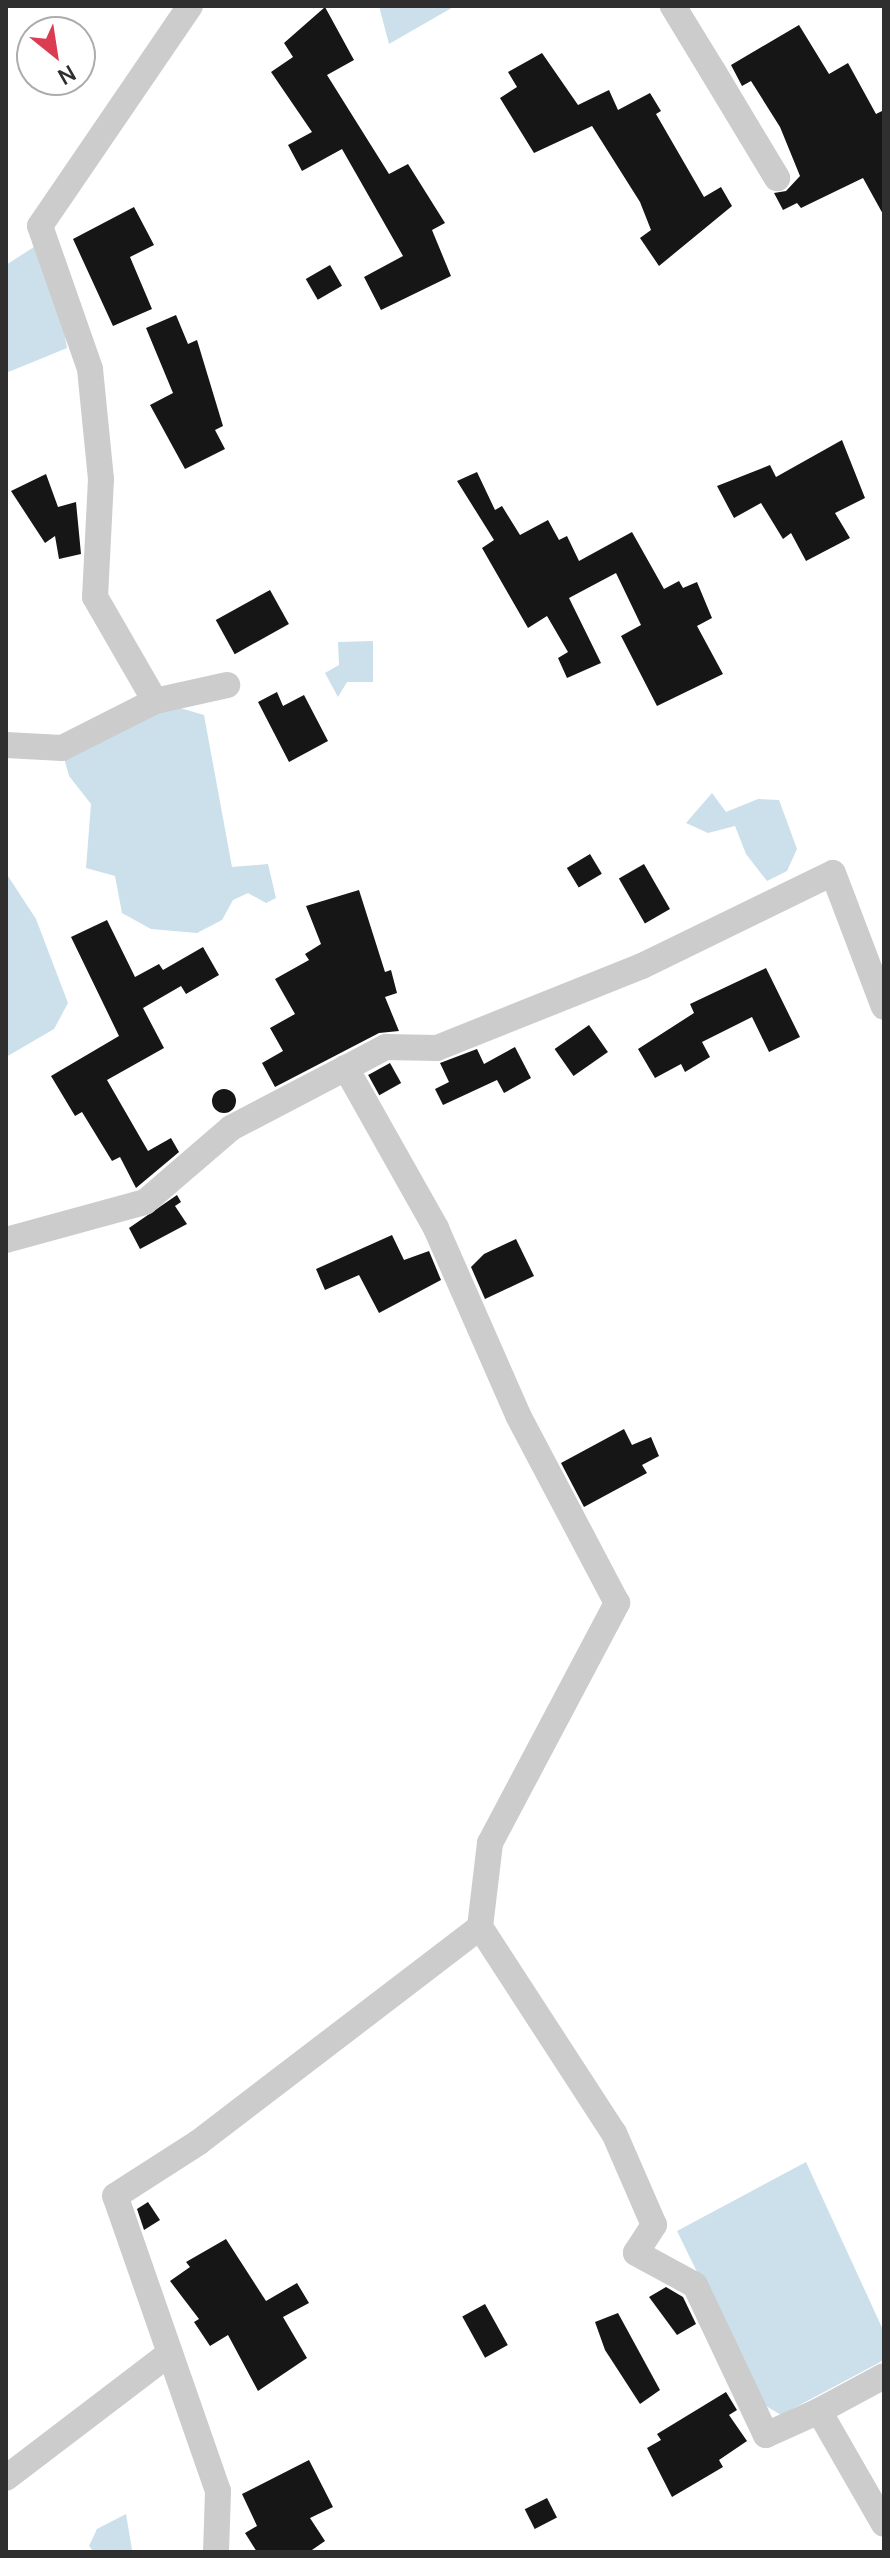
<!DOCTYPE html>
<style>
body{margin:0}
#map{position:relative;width:890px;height:2558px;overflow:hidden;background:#fff;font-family:Manrope,sans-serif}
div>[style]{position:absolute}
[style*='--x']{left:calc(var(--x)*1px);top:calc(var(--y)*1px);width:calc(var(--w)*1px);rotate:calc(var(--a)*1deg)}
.water>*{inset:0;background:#cbe0ea}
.building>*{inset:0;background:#161616;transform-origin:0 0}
.round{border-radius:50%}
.minor>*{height:26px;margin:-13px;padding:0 13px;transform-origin:13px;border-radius:13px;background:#ccc}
span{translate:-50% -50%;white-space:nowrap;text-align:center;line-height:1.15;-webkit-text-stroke:8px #fff;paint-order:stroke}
.frame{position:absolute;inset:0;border:8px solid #2f2f2f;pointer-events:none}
.north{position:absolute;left:16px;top:16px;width:80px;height:80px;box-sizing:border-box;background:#fff;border:2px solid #acacac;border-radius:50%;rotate:150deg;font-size:22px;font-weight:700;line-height:32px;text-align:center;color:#2f2f2f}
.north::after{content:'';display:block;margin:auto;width:28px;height:36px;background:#db3c52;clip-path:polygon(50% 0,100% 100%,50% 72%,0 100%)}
</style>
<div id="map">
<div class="water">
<i style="clip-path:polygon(379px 6px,455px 6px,389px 44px)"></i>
<i style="clip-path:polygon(37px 245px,60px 307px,67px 348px,6px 373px,6px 265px)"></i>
<i style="clip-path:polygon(373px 641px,373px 682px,347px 682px,338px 697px,325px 673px,339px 665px,338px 642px)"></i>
<i style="clip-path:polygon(173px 706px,204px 715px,232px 867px,268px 864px,276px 898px,266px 903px,248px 893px,233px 900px,222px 920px,197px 933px,151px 929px,122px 913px,115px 876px,86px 868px,91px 804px,69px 776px,64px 758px)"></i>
<i style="clip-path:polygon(712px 793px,726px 812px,758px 799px,779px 800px,797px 849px,787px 871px,767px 881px,746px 854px,735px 826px,708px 833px,686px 823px)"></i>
<i style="clip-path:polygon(6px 873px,36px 919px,68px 1003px,54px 1029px,6px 1057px)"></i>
<i style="clip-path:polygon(806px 2162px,884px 2332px,884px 2360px,781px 2415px,761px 2403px,677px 2231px)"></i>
<i style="clip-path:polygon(126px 2514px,132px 2550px,94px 2552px,89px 2546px,97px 2529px)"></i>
</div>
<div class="building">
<i style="clip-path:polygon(325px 7px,354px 60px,327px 75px,389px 174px,408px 164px,445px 223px,432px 230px,451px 276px,381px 310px,364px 277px,403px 256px,342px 149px,302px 171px,288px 145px,312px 132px,271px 72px,293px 57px,284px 43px)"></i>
<i style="clip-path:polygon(799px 25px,829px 74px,848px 63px,876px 114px,884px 110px,884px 216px,863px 178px,801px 208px,797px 203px,783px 210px,774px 193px,786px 191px,800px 176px,780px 127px,751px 81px,742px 86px,731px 65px)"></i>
<i style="clip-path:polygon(542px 53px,578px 105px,609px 90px,618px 110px,650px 93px,661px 111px,656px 114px,704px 197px,721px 187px,732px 206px,659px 266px,640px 238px,651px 230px,640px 202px,592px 126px,534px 153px,500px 98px,517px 87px,508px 72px)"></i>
<i style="clip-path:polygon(134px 207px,154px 245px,130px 257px,152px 309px,113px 326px,73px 239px)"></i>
<i style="left:330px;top:265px;width:24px;height:28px;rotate:60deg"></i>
<i style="clip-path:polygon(176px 315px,188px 344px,197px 340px,223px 426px,215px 430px,225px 449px,185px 469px,150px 405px,173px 393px,146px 328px)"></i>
<i style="clip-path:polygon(842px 440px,865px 498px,835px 513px,850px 538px,806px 561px,791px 533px,783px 539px,761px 503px,734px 518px,717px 486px,770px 465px,776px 477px)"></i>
<i style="clip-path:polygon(477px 472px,495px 510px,502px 506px,520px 535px,548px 520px,559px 540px,567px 536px,579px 561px,632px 532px,664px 589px,679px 581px,683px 588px,697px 582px,712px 618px,697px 626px,723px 674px,657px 706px,621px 636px,641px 625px,616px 573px,569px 598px,601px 663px,567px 678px,558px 658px,568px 652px,547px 616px,528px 628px,482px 548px,494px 540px,457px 481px)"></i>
<i style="clip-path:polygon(46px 474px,58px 507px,76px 502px,81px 554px,59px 559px,55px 536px,45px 543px,11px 491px)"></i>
<i style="left:270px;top:590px;width:39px;height:62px;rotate:61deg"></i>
<i style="clip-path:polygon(277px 692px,283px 706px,304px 695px,328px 741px,289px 762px,258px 702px)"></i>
<i style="left:590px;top:854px;width:23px;height:27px;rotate:59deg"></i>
<i style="left:644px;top:864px;width:52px;height:29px;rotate:60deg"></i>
<i style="clip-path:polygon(359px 890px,385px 972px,391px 970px,397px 993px,385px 997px,399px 1031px,379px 1033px,275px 1087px,262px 1063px,283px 1051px,270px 1028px,295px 1014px,275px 979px,309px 960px,305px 954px,321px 944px,306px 906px)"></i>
<i style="clip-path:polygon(107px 920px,135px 977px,159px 964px,163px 970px,203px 947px,219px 975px,186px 994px,181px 986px,143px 1008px,164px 1048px,107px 1080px,148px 1151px,171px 1138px,179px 1152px,136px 1188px,120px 1157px,112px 1161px,82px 1112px,75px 1116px,51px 1076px,119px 1036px,71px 937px)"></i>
<i style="clip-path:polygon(766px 968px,800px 1037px,769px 1052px,752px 1017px,702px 1042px,710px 1057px,685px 1072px,681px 1064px,655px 1078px,638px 1049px,694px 1013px,690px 1004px)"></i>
<i style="left:589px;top:1025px;width:33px;height:42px;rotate:55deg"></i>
<i style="clip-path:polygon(515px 1047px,531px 1078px,504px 1093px,497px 1080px,443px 1105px,435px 1089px,449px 1082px,440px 1063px,477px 1049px,484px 1064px)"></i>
<i style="left:390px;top:1063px;width:23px;height:25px;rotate:61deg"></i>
<i class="round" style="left:212px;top:1089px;width:24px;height:24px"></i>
<i style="clip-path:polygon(177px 1195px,181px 1202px,175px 1206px,187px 1224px,140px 1249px,129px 1228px)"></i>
<i style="clip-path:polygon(392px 1235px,404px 1260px,429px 1251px,441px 1280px,379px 1313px,359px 1275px,325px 1290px,316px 1269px)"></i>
<i style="clip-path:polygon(516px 1239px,534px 1276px,485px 1299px,471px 1267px,484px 1254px)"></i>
<i style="clip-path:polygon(624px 1429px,632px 1445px,651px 1437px,659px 1456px,642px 1465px,647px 1473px,584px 1507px,561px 1463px)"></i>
<i style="clip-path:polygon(148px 2202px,160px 2220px,144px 2230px,137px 2209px)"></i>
<i style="clip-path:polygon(226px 2239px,266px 2301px,297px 2283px,309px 2303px,283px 2317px,307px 2358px,258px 2391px,228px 2335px,210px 2346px,194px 2322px,199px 2319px,170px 2281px,190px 2267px,186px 2262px)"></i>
<i style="clip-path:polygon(666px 2287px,683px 2297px,696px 2324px,677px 2335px,649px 2297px)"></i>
<i style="left:485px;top:2304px;width:47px;height:26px;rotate:61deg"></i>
<i style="clip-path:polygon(618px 2313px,660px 2390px,640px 2404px,605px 2350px,595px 2322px)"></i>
<i style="clip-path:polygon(726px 2392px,737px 2410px,729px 2415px,747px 2441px,719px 2460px,723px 2467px,672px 2497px,647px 2448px,661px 2440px,657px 2434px)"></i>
<i style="clip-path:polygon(309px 2460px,333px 2507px,310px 2518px,325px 2541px,309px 2552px,257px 2552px,245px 2533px,257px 2526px,242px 2494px)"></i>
<i style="left:547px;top:2498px;width:22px;height:25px;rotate:63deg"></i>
</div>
<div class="minor">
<i style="--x:190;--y:6;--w:266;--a:124.3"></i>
<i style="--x:40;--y:226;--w:151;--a:70.7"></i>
<i style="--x:90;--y:369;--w:111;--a:84.3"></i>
<i style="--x:101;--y:479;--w:118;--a:92.9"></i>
<i style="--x:95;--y:597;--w:120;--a:60"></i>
<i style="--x:155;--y:701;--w:74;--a:-12.5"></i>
<i style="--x:673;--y:6;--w:76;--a:58.4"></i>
<i style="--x:713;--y:71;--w:125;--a:59.1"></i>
<i style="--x:777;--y:178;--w:201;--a:-121.2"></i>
<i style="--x:6;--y:745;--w:56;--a:3.1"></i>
<i style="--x:62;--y:748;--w:104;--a:-26.8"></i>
<i style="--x:6;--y:1240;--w:144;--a:-15.3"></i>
<i style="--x:145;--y:1202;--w:113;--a:-40.7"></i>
<i style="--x:231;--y:1128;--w:130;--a:-27.6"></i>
<i style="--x:480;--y:1927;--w:85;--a:-83.2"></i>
<i style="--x:490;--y:1843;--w:272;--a:-62.1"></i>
<i style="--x:617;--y:1603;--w:212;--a:-117.8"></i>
<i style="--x:518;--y:1415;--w:204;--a:-113.7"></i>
<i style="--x:436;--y:1228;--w:184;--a:-119.4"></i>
<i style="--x:346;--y:1068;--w:45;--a:-27.7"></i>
<i style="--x:386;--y:1047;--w:51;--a:1.1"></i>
<i style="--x:437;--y:1048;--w:221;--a:-21.8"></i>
<i style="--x:642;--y:966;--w:212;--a:-26"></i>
<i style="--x:833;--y:873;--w:143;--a:69.2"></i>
<i style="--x:819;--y:2411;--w:74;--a:-28.3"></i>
<i style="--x:6;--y:2478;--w:206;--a:-37.3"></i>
<i style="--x:216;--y:2552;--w:61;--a:-88.1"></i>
<i style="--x:218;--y:2491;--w:312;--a:-109.2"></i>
<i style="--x:115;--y:2196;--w:100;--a:-32.7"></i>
<i style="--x:199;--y:2142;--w:354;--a:-37.4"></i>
<i style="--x:480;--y:1927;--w:246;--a:57"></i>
<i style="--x:614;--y:2133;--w:100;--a:66.5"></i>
<i style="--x:654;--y:2225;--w:33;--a:123"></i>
<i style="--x:636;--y:2253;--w:67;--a:28.5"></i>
<i style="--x:695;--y:2285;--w:166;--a:64.7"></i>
<i style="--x:766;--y:2435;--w:58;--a:-24.4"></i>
<i style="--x:819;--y:2411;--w:130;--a:60.1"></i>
</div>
<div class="frame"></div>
<div class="north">N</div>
</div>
